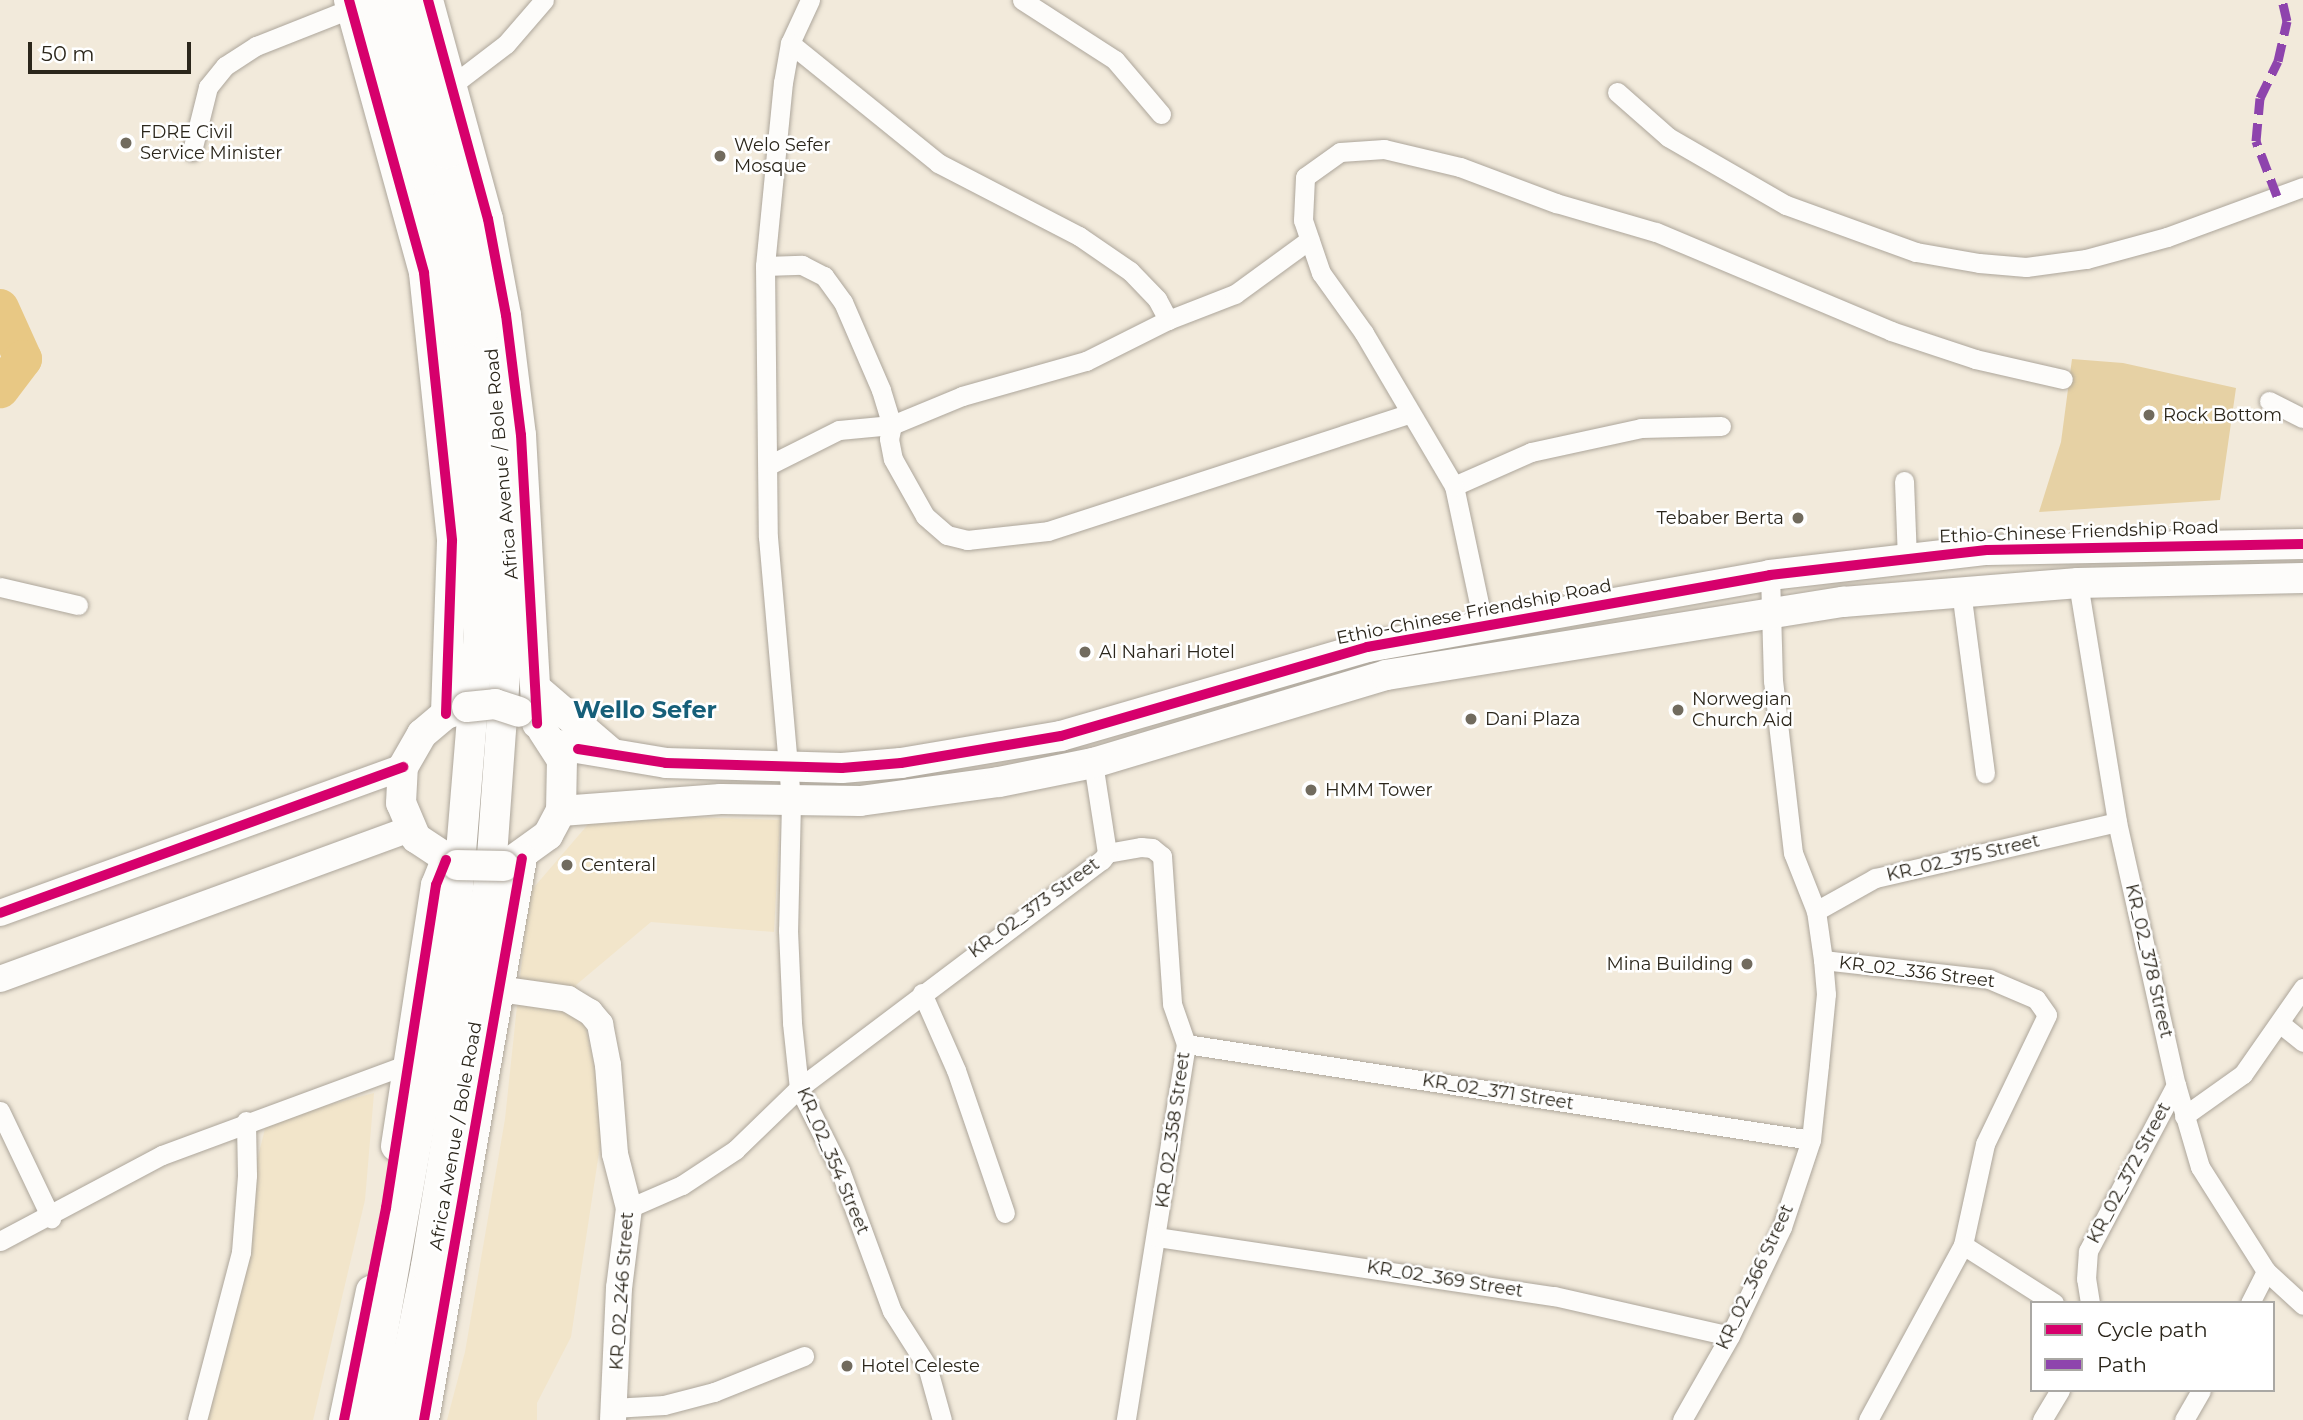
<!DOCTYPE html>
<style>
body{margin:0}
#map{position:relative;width:2303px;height:1420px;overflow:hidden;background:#f2eadb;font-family:Montserrat,sans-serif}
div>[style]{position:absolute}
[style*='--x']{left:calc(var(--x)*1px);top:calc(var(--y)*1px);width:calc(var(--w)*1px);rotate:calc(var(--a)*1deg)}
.built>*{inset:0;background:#f2e5ca}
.green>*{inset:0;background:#e6d1a4}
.river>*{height:38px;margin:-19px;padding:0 19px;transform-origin:19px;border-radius:19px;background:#e8c884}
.roads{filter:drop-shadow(0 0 2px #ada69b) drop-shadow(0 0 2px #ada69b)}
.street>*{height:19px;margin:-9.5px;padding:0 9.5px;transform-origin:9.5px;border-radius:9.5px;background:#fdfcfa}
.secondary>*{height:26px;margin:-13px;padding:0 13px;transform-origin:13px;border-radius:13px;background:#fdfcfa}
.primary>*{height:30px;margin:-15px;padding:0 15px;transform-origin:15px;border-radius:15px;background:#fdfcfa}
.bridges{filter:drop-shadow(0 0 2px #ada69b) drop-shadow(0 0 2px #ada69b)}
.primary-bridge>*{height:30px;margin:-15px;padding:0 15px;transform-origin:15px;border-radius:15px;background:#fdfcfa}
.quiet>*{height:9px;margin-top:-4.5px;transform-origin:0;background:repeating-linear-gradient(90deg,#8e44ad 0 18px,transparent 0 27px)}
.cycleway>*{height:10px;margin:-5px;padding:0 5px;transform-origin:5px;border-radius:5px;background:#d6006c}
.dots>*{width:19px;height:19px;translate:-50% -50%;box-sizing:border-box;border:4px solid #fff;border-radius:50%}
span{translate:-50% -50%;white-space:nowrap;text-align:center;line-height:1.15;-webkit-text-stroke:5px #fff;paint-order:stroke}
.poi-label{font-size:18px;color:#2b261b}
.left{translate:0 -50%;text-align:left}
.right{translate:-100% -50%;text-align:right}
.street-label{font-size:18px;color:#2b261b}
.district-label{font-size:24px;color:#165f79;font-weight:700}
.legend{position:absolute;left:2030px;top:1301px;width:245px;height:91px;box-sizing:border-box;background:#fff;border:2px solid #aaa8a4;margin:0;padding:9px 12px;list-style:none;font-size:21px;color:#2b261b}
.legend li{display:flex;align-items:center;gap:14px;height:35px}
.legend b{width:35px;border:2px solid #aaa8a4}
.scale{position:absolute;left:28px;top:42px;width:163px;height:32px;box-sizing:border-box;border:4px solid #2b261b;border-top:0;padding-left:9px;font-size:21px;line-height:24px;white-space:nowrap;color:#2b261b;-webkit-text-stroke:5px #fff;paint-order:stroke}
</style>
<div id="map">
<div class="built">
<i style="clip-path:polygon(597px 814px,780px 820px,774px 932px,651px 922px,576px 985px,605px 1113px,571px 1337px,537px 1403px,537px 1420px,447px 1420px,465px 1352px,505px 1119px,529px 893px)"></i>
<i style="clip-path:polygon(374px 1093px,365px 1200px,313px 1420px,200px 1420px,234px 1251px,267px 1121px)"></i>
</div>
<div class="green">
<i style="clip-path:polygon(2072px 359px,2123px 363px,2236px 388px,2220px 500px,2039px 512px,2061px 442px)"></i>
</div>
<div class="river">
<i style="--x:0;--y:308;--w:56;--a:65.7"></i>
<i style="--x:23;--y:359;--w:38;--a:127"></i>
</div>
<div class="roads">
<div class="street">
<i style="--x:810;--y:0;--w:47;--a:114.9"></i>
<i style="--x:790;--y:43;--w:40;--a:100"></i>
<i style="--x:783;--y:82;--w:185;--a:95.6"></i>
<i style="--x:765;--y:266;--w:271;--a:89.4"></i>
<i style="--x:768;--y:537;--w:266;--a:85"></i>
<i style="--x:791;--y:802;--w:128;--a:91.3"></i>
<i style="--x:788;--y:930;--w:93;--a:87.5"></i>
<i style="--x:792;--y:1023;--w:65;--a:83.9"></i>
<i style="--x:799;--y:1088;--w:92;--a:63.4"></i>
<i style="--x:840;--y:1170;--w:150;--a:69.8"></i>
<i style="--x:892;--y:1311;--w:65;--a:57.5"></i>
<i style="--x:927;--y:1366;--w:56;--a:74.5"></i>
<i style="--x:1022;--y:0;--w:111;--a:32.8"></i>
<i style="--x:1115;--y:60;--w:71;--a:49.6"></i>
<i style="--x:790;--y:43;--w:191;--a:39"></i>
<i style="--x:938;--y:163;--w:159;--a:27.4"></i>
<i style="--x:1079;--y:236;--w:62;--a:34.5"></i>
<i style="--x:1130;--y:271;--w:39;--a:46"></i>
<i style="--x:1157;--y:299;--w:24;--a:62"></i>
<i style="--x:451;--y:86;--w:69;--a:-37.4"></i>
<i style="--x:506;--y:44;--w:58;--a:-49.2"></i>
<i style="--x:1617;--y:92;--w:68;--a:41.4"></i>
<i style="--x:1668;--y:137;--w:136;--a:30"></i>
<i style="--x:1786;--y:205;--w:138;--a:19.9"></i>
<i style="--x:1916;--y:252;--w:64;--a:9.9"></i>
<i style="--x:1979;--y:263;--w:47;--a:4.9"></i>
<i style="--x:2026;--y:267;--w:61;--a:-7.6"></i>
<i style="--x:2086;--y:259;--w:84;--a:-15.2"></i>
<i style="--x:2167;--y:237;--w:145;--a:-20.2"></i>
<i style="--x:192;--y:151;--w:66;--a:-76"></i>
<i style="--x:208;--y:87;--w:27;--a:-51"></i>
<i style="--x:225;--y:66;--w:37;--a:-33"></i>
<i style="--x:256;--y:46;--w:103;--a:-21.6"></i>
<i style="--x:765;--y:266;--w:37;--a:-2"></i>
<i style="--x:802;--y:265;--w:25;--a:27"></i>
<i style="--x:824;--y:276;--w:32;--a:54"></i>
<i style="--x:843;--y:302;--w:96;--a:66.6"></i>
<i style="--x:881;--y:390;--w:37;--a:73"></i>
<i style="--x:892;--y:425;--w:14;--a:102"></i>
<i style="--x:889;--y:439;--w:20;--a:79"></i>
<i style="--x:893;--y:459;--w:65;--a:60.7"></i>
<i style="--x:925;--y:516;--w:29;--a:41"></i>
<i style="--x:947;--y:535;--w:21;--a:14"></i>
<i style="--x:967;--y:540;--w:81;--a:-6.3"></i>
<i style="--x:1048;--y:531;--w:379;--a:-18"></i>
<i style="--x:2269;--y:401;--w:38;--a:27"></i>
<i style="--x:769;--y:465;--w:78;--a:-26.6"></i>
<i style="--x:839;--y:430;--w:53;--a:-5.4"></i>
<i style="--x:892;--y:425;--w:76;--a:-22.5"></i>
<i style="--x:962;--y:396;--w:129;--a:-15.8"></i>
<i style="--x:1086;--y:361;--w:92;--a:-26.6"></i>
<i style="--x:1168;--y:320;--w:72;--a:-21.2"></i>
<i style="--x:1235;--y:294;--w:92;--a:-36.1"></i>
<i style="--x:1904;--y:481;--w:77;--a:87.8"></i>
<i style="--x:1454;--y:486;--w:84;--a:-23.8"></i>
<i style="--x:1531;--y:452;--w:113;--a:-12.3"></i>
<i style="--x:1641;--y:428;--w:80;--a:-1.4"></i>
<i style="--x:2078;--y:583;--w:242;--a:80.7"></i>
<i style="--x:2117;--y:822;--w:270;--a:77.4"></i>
<i style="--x:2176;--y:1085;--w:85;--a:73.7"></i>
<i style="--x:2200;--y:1167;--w:123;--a:57.6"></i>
<i style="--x:2266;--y:1271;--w:50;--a:42.6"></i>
<i style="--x:0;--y:587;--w:80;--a:13"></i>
<i style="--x:1961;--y:591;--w:184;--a:82.5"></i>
<i style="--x:1484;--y:627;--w:144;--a:-102"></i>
<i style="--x:1454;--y:486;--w:178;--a:-120.5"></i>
<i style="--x:1364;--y:333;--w:74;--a:-125.6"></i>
<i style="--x:1321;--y:273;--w:56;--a:-108.8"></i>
<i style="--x:1303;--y:220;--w:43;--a:-87.3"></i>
<i style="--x:1305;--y:177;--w:43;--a:-35.5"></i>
<i style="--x:1340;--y:152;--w:44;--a:-3.9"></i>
<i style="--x:1384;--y:149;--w:78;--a:13.3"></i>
<i style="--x:1460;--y:167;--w:103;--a:20.6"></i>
<i style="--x:1556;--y:203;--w:104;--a:16.2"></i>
<i style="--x:1656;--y:232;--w:255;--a:22.8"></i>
<i style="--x:1891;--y:331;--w:89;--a:18.4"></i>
<i style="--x:1975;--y:359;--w:90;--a:12.8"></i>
<i style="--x:1107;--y:853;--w:35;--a:-10"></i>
<i style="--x:1141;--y:847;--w:11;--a:5"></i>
<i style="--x:1152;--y:848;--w:13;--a:39"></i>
<i style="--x:1162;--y:856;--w:148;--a:86.1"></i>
<i style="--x:1172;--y:1004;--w:42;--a:70.7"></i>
<i style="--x:1186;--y:1044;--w:381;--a:99.1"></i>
<i style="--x:1816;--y:911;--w:68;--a:-29.2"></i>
<i style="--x:1875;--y:878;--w:248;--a:-13"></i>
<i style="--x:1823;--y:960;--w:167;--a:6.5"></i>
<i style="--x:1989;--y:979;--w:51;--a:23.1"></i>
<i style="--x:2036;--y:999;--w:19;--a:55"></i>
<i style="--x:2047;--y:1015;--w:143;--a:115.7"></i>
<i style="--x:1985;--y:1144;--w:103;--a:102.3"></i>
<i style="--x:1963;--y:1245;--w:199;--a:118.5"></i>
<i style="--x:922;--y:993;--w:84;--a:66.2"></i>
<i style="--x:956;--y:1070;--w:151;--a:71.1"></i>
<i style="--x:2282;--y:1025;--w:27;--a:39"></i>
<i style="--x:1186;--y:1044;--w:632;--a:8.73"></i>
<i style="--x:0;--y:1111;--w:119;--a:64.5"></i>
<i style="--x:2184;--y:1116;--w:72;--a:-35.4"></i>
<i style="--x:2243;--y:1074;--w:105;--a:-55.1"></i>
<i style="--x:629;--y:1208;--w:58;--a:-23.5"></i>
<i style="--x:682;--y:1185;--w:64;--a:-33.4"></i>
<i style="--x:735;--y:1150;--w:89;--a:-44.1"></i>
<i style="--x:799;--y:1088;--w:379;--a:-37"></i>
<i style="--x:1102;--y:860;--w:9;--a:-54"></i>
<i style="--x:1107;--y:853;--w:91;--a:-98.8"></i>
<i style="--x:1157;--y:1237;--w:401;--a:8.5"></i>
<i style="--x:1554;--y:1296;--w:180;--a:12.8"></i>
<i style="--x:0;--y:1241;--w:183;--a:-28"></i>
<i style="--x:162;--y:1155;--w:257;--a:-20.3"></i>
<i style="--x:403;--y:1066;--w:8;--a:-50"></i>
<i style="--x:1963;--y:1245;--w:108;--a:32.5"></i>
<i style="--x:2090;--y:1303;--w:24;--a:-99"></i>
<i style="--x:2086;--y:1279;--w:28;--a:-86"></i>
<i style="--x:2088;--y:1251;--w:188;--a:-62.1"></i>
<i style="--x:2250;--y:1303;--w:36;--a:-63"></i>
<i style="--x:613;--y:1408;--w:51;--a:-3.4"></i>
<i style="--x:664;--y:1405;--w:52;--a:-14.6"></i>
<i style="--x:714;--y:1392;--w:97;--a:-21.8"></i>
<i style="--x:197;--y:1420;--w:174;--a:-75.3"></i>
<i style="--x:241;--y:1252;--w:77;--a:-85.5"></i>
<i style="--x:247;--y:1175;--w:54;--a:-91.1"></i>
<i style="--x:1682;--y:1420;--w:97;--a:-60.3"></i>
<i style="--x:1730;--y:1336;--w:121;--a:-64.5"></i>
<i style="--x:1782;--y:1227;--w:92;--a:-71.6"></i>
<i style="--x:1811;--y:1140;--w:75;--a:-83.9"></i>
<i style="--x:1819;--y:1065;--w:71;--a:-84.4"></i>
<i style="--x:1826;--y:994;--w:34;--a:-95"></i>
<i style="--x:1823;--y:960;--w:49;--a:-98.1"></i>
<i style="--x:1816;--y:911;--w:62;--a:-111.6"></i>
<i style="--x:1793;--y:853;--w:173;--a:-96.6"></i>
<i style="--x:1773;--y:681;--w:106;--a:-91.6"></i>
<i style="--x:2042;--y:1420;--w:35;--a:-59"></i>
<i style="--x:2184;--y:1420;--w:34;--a:-60"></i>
</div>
<div class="secondary">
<i style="--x:0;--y:913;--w:429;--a:-19.9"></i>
<i style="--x:0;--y:979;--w:436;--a:-20.1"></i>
<i style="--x:499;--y:989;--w:70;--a:8.2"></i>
<i style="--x:568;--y:999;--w:26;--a:31"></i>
<i style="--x:590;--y:1012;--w:16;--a:50"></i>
<i style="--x:600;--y:1024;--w:42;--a:79"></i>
<i style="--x:608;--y:1065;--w:89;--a:85.5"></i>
<i style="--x:615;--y:1154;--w:56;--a:75.5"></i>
<i style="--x:629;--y:1208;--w:81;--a:97.1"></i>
<i style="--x:619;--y:1288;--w:132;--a:92.6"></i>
</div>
<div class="primary">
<i style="--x:349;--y:0;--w:283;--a:74.6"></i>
<i style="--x:424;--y:273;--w:269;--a:84"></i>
<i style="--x:452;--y:541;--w:173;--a:92"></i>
<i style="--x:428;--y:0;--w:227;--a:74.7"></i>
<i style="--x:488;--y:219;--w:98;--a:79.4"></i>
<i style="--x:506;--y:315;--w:121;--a:82.9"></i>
<i style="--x:521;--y:435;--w:289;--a:86.8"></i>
<i style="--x:538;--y:690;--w:95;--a:40.7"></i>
<i style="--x:553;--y:744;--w:115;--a:9.5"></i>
<i style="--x:666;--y:763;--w:176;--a:1.6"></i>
<i style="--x:842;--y:768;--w:59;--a:-4.8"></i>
<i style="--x:901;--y:763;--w:162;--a:-9.6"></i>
<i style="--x:1061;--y:736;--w:319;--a:-16.2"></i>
<i style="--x:1367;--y:647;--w:409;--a:-10.1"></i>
<i style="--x:1770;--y:575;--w:218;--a:-6.6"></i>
<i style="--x:1987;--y:550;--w:316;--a:-1.1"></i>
<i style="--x:561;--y:811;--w:160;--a:-4.3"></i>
<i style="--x:721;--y:799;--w:139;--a:0.8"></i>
<i style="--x:860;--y:801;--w:140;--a:-7.8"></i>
<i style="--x:999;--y:782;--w:96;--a:-11.4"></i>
<i style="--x:1093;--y:763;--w:306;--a:-16.7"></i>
<i style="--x:1386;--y:675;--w:463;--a:-9.1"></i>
<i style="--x:1843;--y:602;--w:236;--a:-4.6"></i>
<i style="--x:2078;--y:583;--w:225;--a:-1.3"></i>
<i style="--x:457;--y:865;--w:49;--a:-146.6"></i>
<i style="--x:416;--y:838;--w:38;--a:-113"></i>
<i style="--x:401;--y:803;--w:36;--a:-87"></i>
<i style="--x:403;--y:767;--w:38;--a:-60"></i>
<i style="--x:422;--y:734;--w:31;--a:-40"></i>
<i style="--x:446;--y:714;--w:19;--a:-18"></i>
<i style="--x:505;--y:866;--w:53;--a:-35.8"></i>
<i style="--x:548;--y:835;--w:27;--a:-62"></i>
<i style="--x:561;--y:811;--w:51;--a:-88.9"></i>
<i style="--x:562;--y:760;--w:35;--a:-123"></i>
<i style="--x:396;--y:1146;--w:264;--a:-81.3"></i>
<i style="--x:436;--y:885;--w:27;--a:-68"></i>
<i style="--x:344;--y:1420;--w:132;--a:-78.2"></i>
<i style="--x:367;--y:1420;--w:503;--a:-79.92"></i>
<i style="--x:455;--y:925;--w:290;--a:-85.3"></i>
<i style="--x:479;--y:636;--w:176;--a:-92.3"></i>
<i style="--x:472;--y:460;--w:128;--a:-97.2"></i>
<i style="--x:456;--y:333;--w:156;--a:-100.4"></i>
<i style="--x:428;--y:180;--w:188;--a:-106.7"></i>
<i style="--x:395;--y:1420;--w:157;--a:-78.6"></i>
<i style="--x:426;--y:1266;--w:401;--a:-80.7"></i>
<i style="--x:491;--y:870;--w:197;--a:-85.9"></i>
<i style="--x:505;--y:673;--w:137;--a:-90.8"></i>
<i style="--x:503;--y:536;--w:204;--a:-95.9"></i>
<i style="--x:482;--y:333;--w:182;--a:-101.1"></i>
<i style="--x:447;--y:154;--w:161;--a:-107"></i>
<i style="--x:424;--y:1420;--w:570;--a:-80.11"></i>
</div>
</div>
<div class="bridges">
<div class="primary-bridge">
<i style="--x:467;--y:707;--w:28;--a:-6"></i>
<i style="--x:495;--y:704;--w:25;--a:18"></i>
<i style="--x:457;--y:865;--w:47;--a:1.2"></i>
</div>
</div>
<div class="quiet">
<i style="--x:2277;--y:196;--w:59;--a:-110.9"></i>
<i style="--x:2256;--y:141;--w:43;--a:-84.7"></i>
<i style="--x:2260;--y:98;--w:41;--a:-64.1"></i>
<i style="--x:2278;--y:61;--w:41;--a:-77.3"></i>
<i style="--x:2287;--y:21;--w:22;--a:-103"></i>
</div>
<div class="cycleway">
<i style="--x:349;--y:0;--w:283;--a:74.6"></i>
<i style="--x:424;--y:273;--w:269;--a:84"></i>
<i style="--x:452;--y:541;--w:173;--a:92"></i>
<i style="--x:428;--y:0;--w:227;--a:74.7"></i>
<i style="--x:488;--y:219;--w:98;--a:79.4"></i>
<i style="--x:506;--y:315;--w:121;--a:82.9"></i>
<i style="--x:521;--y:435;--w:289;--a:86.8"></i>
<i style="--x:578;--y:749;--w:89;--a:9"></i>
<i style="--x:666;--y:763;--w:176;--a:1.6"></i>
<i style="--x:842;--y:768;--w:59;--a:-4.8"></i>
<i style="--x:901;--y:763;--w:162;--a:-9.6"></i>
<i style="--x:1061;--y:736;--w:319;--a:-16.2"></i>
<i style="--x:1367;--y:647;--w:409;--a:-10.1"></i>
<i style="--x:1770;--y:575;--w:218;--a:-6.6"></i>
<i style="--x:1987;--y:550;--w:316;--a:-1.1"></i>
<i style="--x:0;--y:913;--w:429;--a:-19.9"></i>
<i style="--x:344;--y:1420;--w:216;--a:-78.8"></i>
<i style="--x:386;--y:1208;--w:327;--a:-81.2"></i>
<i style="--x:436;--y:885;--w:27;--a:-68"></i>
<i style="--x:424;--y:1420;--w:570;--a:-80.11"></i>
</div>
<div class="dots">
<i style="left:126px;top:143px;background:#716b5e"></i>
<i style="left:720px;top:156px;background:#716b5e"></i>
<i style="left:2149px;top:415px;background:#716b5e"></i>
<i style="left:1798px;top:518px;background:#716b5e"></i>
<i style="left:1085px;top:652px;background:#716b5e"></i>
<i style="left:1678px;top:710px;background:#716b5e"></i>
<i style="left:1471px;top:719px;background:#716b5e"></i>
<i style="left:1311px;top:790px;background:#716b5e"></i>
<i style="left:567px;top:865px;background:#716b5e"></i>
<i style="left:1747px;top:964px;background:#716b5e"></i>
<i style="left:847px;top:1366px;background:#716b5e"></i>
</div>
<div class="poi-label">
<span class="left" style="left:140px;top:143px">FDRE Civil<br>Service Minister</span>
<span class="left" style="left:734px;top:156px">Welo Sefer<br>Mosque</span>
<span class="left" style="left:2163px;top:415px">Rock Bottom</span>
<span class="right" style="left:1784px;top:518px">Tebaber Berta</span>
<span class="left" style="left:1099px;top:652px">Al Nahari Hotel</span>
<span class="left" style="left:1692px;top:710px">Norwegian<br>Church Aid</span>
<span class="left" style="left:1485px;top:719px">Dani Plaza</span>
<span class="left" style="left:1325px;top:790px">HMM Tower</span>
<span class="left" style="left:581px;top:865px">Centeral</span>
<span class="right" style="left:1733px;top:964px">Mina Building</span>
<span class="left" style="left:861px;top:1366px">Hotel Celeste</span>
</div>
<div class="street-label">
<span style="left:502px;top:464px;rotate:-95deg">Africa Avenue / Bole Road</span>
<span style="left:2079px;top:532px;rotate:-2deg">Ethio-Chinese Friendship Road</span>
<span style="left:1474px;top:612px;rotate:-11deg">Ethio-Chinese Friendship Road</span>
<span style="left:1963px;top:858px;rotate:-13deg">KR_02_375 Street</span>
<span style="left:1034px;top:908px;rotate:-36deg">KR_02_373 Street</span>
<span style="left:2149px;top:961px;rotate:77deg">KR_02_378 Street</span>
<span style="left:1917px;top:972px;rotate:7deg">KR_02_336 Street</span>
<span style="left:1498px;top:1092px;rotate:9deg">KR_02_371 Street</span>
<span style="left:1173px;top:1130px;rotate:-82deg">KR_02_358 Street</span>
<span style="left:456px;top:1136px;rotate:-80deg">Africa Avenue / Bole Road</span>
<span style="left:833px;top:1161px;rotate:67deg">KR_02_354 Street</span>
<span style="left:2129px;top:1173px;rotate:-62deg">KR_02_372 Street</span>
<span style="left:1755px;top:1277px;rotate:-65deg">KR_02_366 Street</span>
<span style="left:1445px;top:1279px;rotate:9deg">KR_02_369 Street</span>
<span style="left:622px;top:1291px;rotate:-86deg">KR_02_246 Street</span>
</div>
<div class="district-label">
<span style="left:645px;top:710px">Wello Sefer</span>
</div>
<ul class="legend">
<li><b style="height:9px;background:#d6006c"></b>Cycle path</li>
<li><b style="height:9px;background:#8e44ad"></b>Path</li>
</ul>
<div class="scale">50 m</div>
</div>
